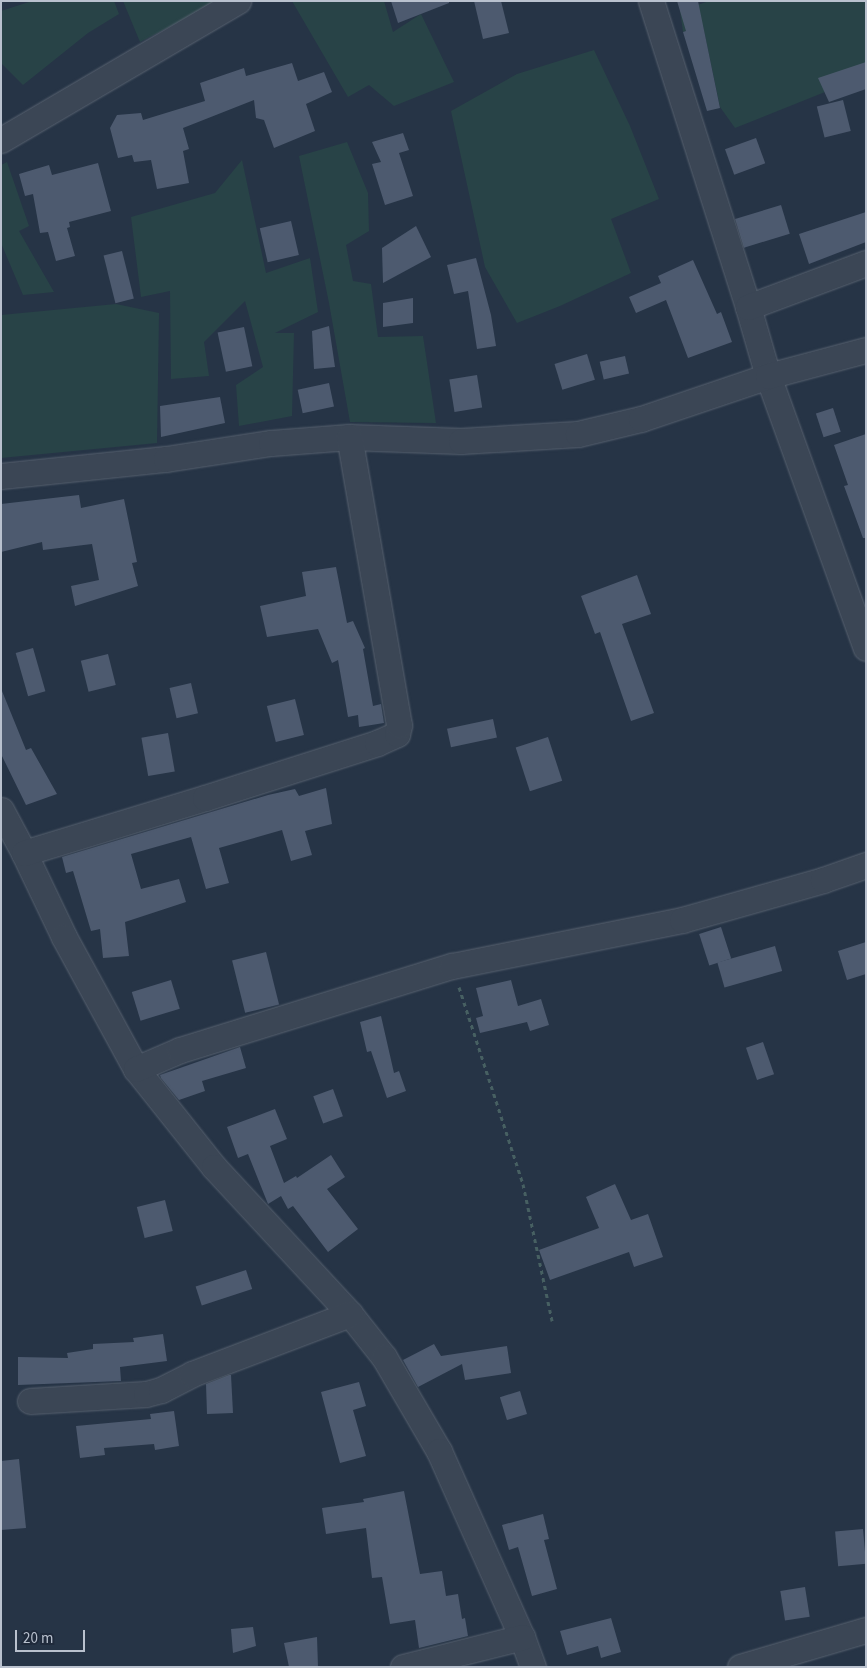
<!DOCTYPE html>
<style>
body{margin:0}
#map{position:relative;width:867px;height:1668px;overflow:hidden;background:#263446;font-family:"Source Sans 3",sans-serif}
div>[style]{position:absolute}
[style*='--x']{left:calc(var(--x)*1px);top:calc(var(--y)*1px);width:calc(var(--w)*1px);rotate:calc(var(--a)*1deg)}
.green>*{inset:0;background:#284347}
.building>*{inset:0;background:#4d5a6f;transform-origin:0 0}
.path>*{height:3px;margin-top:-1.5px;transform-origin:0;background:repeating-linear-gradient(90deg,#476062 0 4px,transparent 0 8px)}
.roads{filter:drop-shadow(0 0 1px #57616f) drop-shadow(0 0 1px #57616f)}
.minor>*{height:25px;margin:-12.5px;padding:0 12.5px;transform-origin:12.5px;border-radius:12.5px;background:#3b4655}
span{translate:-50% -50%;white-space:nowrap;text-align:center;line-height:1.15;-webkit-text-stroke:4.5px #1f2a3b;paint-order:stroke}
.frame{position:absolute;inset:0;border:2px solid #b9c1ce;pointer-events:none}
.scale{position:absolute;left:15px;top:1630px;width:70px;height:22px;box-sizing:border-box;border:2px solid #b9c1ce;border-top:0;padding-left:6px;font-size:15px;line-height:18px;white-space:nowrap;color:#b9c1ce;-webkit-text-stroke:4px #1f2a3b;paint-order:stroke}
</style>
<div id="map">
<div class="green">
<i style="clip-path:polygon(32px 1px,114px 1px,119px 14px,88px 33px,23px 85px,1px 63px,1px 11px)"></i>
<i style="clip-path:polygon(123px 1px,220px 1px,140px 42px)"></i>
<i style="clip-path:polygon(292px 1px,384px 1px,393px 32px,421px 14px,454px 82px,394px 106px,369px 85px,348px 97px)"></i>
<i style="clip-path:polygon(709px 1px,866px 1px,866px 62px,825px 92px,735px 128px,720px 107px,703px 26px,683px 32px,680px 11px)"></i>
<i style="clip-path:polygon(594px 50px,630px 126px,659px 199px,611px 219px,631px 273px,560px 306px,517px 323px,485px 267px,451px 111px,517px 74px)"></i>
<i style="clip-path:polygon(347px 142px,368px 193px,369px 231px,346px 245px,353px 281px,371px 284px,378px 337px,423px 336px,436px 423px,350px 422px,329px 303px,299px 156px)"></i>
<i style="clip-path:polygon(242px 160px,266px 273px,310px 258px,318px 312px,275px 333px,294px 333px,292px 416px,239px 426px,236px 385px,263px 367px,245px 301px,204px 342px,209px 376px,171px 379px,170px 291px,141px 297px,131px 217px,215px 193px)"></i>
<i style="clip-path:polygon(7px 162px,29px 226px,19px 231px,54px 292px,23px 295px,1px 243px,1px 165px)"></i>
<i style="clip-path:polygon(116px 304px,159px 313px,157px 443px,1px 458px,1px 315px)"></i>
</div>
<div class="building">
<i style="clip-path:polygon(391px 1px,449px 1px,449px 3px,398px 23px)"></i>
<i style="clip-path:polygon(474px 1px,501px 1px,509px 33px,483px 39px)"></i>
<i style="clip-path:polygon(677px 1px,698px 1px,720px 108px,707px 111px,683px 32px,686px 31px)"></i>
<i style="clip-path:polygon(866px 62px,866px 89px,829px 102px,818px 78px)"></i>
<i style="clip-path:polygon(292px 63px,298px 81px,324px 72px,332px 92px,306px 104px,315px 131px,274px 148px,264px 120px,256px 118px,254px 100px,183px 128px,189px 149px,183px 151px,189px 183px,157px 189px,151px 160px,134px 162px,132px 155px,118px 158px,110px 128px,117px 115px,141px 113px,143px 120px,205px 101px,200px 83px,244px 68px,246px 76px)"></i>
<i style="left:843px;top:100px;width:32px;height:27px;rotate:76deg"></i>
<i style="clip-path:polygon(403px 133px,409px 150px,399px 153px,413px 196px,385px 205px,372px 164px,381px 162px,372px 142px)"></i>
<i style="left:756px;top:138px;width:27px;height:33px;rotate:70deg"></i>
<i style="clip-path:polygon(98px 163px,111px 211px,69px 222px,70px 227px,67px 228px,75px 256px,56px 261px,48px 232px,40px 233px,33px 194px,25px 196px,19px 174px,49px 165px,52px 175px)"></i>
<i style="left:781px;top:205px;width:30px;height:48px;rotate:73deg"></i>
<i style="clip-path:polygon(866px 212px,866px 242px,809px 264px,799px 234px)"></i>
<i style="left:291px;top:221px;width:35px;height:32px;rotate:77deg"></i>
<i style="clip-path:polygon(416px 226px,431px 257px,383px 283px,382px 248px)"></i>
<i style="left:122px;top:251px;width:49px;height:19px;rotate:76deg"></i>
<i style="clip-path:polygon(476px 258px,491px 315px,496px 346px,477px 349px,468px 291px,454px 294px,447px 265px)"></i>
<i style="clip-path:polygon(693px 260px,717px 314px,721px 312px,732px 342px,688px 358px,666px 300px,636px 313px,629px 297px,661px 283px,658px 276px)"></i>
<i style="clip-path:polygon(413px 298px,413px 323px,383px 327px,383px 303px)"></i>
<i style="clip-path:polygon(329px 326px,335px 367px,314px 369px,312px 331px)"></i>
<i style="left:244px;top:327px;width:40px;height:27px;rotate:78deg"></i>
<i style="left:587px;top:354px;width:27px;height:34px;rotate:73deg"></i>
<i style="left:625px;top:356px;width:18px;height:26px;rotate:77deg"></i>
<i style="left:477px;top:375px;width:33px;height:28px;rotate:81deg"></i>
<i style="left:329px;top:383px;width:24px;height:32px;rotate:78deg"></i>
<i style="clip-path:polygon(220px 397px,225px 423px,161px 437px,160px 406px)"></i>
<i style="left:833px;top:408px;width:25px;height:18px;rotate:72deg"></i>
<i style="clip-path:polygon(866px 434px,866px 538px,863px 538px,844px 486px,848px 485px,834px 445px)"></i>
<i style="clip-path:polygon(79px 495px,81px 508px,124px 499px,137px 562px,132px 563px,138px 586px,75px 606px,71px 586px,99px 580px,92px 544px,43px 550px,42px 542px,1px 552px,1px 504px)"></i>
<i style="clip-path:polygon(336px 567px,347px 623px,353px 621px,365px 648px,363px 649px,373px 706px,381px 704px,384px 723px,359px 727px,358px 715px,348px 717px,338px 660px,332px 663px,318px 629px,267px 637px,260px 606px,306px 596px,302px 572px)"></i>
<i style="clip-path:polygon(637px 575px,651px 614px,622px 624px,654px 713px,631px 721px,600px 632px,595px 634px,581px 596px)"></i>
<i style="left:33px;top:648px;width:45px;height:18px;rotate:74deg"></i>
<i style="left:108px;top:654px;width:32px;height:28px;rotate:76deg"></i>
<i style="left:191px;top:683px;width:31px;height:22px;rotate:77deg"></i>
<i style="clip-path:polygon(2px 691px,26px 750px,31px 748px,57px 794px,26px 805px,1px 754px)"></i>
<i style="left:295px;top:699px;width:37px;height:29px;rotate:76deg"></i>
<i style="left:493px;top:719px;width:19px;height:47px;rotate:78deg"></i>
<i style="left:168px;top:733px;width:39px;height:27px;rotate:80deg"></i>
<i style="left:548px;top:737px;width:46px;height:34px;rotate:72deg"></i>
<i style="clip-path:polygon(326px 788px,332px 824px,305px 831px,312px 855px,291px 861px,282px 830px,219px 848px,229px 883px,206px 889px,191px 837px,131px 854px,141px 889px,179px 879px,186px 902px,125px 922px,129px 956px,103px 958px,100px 929px,91px 931px,73px 871px,66px 873px,62px 857px,268px 795px,295px 789px,299px 796px)"></i>
<i style="left:721px;top:927px;width:33px;height:23px;rotate:72deg"></i>
<i style="clip-path:polygon(866px 942px,866px 974px,847px 980px,838px 951px)"></i>
<i style="left:775px;top:946px;width:26px;height:60px;rotate:74deg"></i>
<i style="left:266px;top:952px;width:54px;height:35px;rotate:76deg"></i>
<i style="left:171px;top:980px;width:30px;height:41px;rotate:73deg"></i>
<i style="clip-path:polygon(511px 980px,518px 1006px,541px 999px,549px 1025px,530px 1031px,527px 1022px,480px 1033px,476px 1018px,483px 1016px,476px 988px)"></i>
<i style="clip-path:polygon(381px 1016px,394px 1073px,399px 1071px,406px 1091px,387px 1098px,371px 1051px,367px 1052px,360px 1022px)"></i>
<i style="left:763px;top:1042px;width:34px;height:18px;rotate:71deg"></i>
<i style="clip-path:polygon(240px 1047px,246px 1068px,202px 1081px,205px 1091px,179px 1100px,161px 1078px,160px 1075px)"></i>
<i style="left:333px;top:1089px;width:29px;height:21px;rotate:70deg"></i>
<i style="clip-path:polygon(275px 1109px,287px 1139px,270px 1146px,284px 1183px,296px 1176px,297px 1178px,331px 1155px,345px 1177px,327px 1189px,358px 1229px,328px 1252px,293px 1206px,288px 1209px,281px 1196px,268px 1204px,248px 1154px,238px 1158px,227px 1127px)"></i>
<i style="clip-path:polygon(615px 1184px,631px 1220px,648px 1214px,663px 1257px,634px 1267px,629px 1252px,550px 1280px,539px 1250px,599px 1228px,586px 1197px)"></i>
<i style="left:165px;top:1200px;width:32px;height:29px;rotate:76deg"></i>
<i style="left:246px;top:1270px;width:20px;height:53px;rotate:72deg"></i>
<i style="clip-path:polygon(163px 1334px,167px 1361px,120px 1367px,121px 1381px,18px 1385px,18px 1357px,68px 1358px,67px 1353px,93px 1349px,93px 1344px,134px 1342px,133px 1338px)"></i>
<i style="clip-path:polygon(434px 1344px,441px 1356px,507px 1346px,511px 1373px,465px 1380px,462px 1364px,418px 1387px,403px 1360px)"></i>
<i style="clip-path:polygon(229px 1375px,231px 1375px,233px 1413px,207px 1414px,206px 1384px)"></i>
<i style="clip-path:polygon(359px 1382px,366px 1406px,353px 1410px,366px 1456px,340px 1463px,321px 1392px)"></i>
<i style="left:520px;top:1391px;width:24px;height:21px;rotate:73deg"></i>
<i style="clip-path:polygon(174px 1411px,179px 1446px,155px 1450px,154px 1444px,104px 1448px,105px 1455px,80px 1458px,76px 1426px,151px 1419px,150px 1414px)"></i>
<i style="clip-path:polygon(19px 1459px,26px 1528px,1px 1530px,1px 1461px)"></i>
<i style="clip-path:polygon(404px 1491px,420px 1574px,442px 1571px,446px 1596px,458px 1594px,462px 1619px,465px 1618px,468px 1636px,419px 1648px,415px 1620px,390px 1624px,382px 1577px,372px 1578px,366px 1528px,326px 1534px,322px 1508px,364px 1502px,363px 1499px)"></i>
<i style="clip-path:polygon(543px 1514px,549px 1539px,544px 1540px,557px 1589px,532px 1596px,518px 1547px,509px 1550px,502px 1525px)"></i>
<i style="left:863px;top:1529px;width:35px;height:28px;rotate:85deg"></i>
<i style="left:805px;top:1587px;width:30px;height:25px;rotate:81deg"></i>
<i style="clip-path:polygon(611px 1618px,621px 1652px,601px 1658px,598px 1646px,567px 1655px,560px 1631px)"></i>
<i style="clip-path:polygon(253px 1627px,256px 1646px,233px 1653px,231px 1629px)"></i>
<i style="clip-path:polygon(317px 1637px,318px 1667px,289px 1667px,284px 1643px)"></i>
</div>
<div class="path">
<i style="--x:459;--y:987;--w:207;--a:72"></i>
<i style="--x:523;--y:1184;--w:140;--a:78"></i>
</div>
<div class="roads">
<div class="minor">
<i style="--x:651;--y:1;--w:321;--a:72.4"></i>
<i style="--x:748;--y:307;--w:72;--a:73.8"></i>
<i style="--x:768;--y:376;--w:289;--a:70.2"></i>
<i style="--x:1;--y:140;--w:275;--a:-30.4"></i>
<i style="--x:748;--y:307;--w:126;--a:-20.4"></i>
<i style="--x:1;--y:476;--w:166;--a:-5.9"></i>
<i style="--x:166;--y:459;--w:106;--a:-8.7"></i>
<i style="--x:271;--y:443;--w:78;--a:-4.4"></i>
<i style="--x:349;--y:437;--w:112;--a:2"></i>
<i style="--x:461;--y:441;--w:117;--a:-3.4"></i>
<i style="--x:578;--y:434;--w:65;--a:-13.4"></i>
<i style="--x:641;--y:419;--w:134;--a:-18.7"></i>
<i style="--x:768;--y:376;--w:101;--a:-14.9"></i>
<i style="--x:1;--y:810;--w:49;--a:61.9"></i>
<i style="--x:24;--y:853;--w:93;--a:64.5"></i>
<i style="--x:64;--y:937;--w:150;--a:61.4"></i>
<i style="--x:136;--y:1069;--w:125;--a:51.5"></i>
<i style="--x:214;--y:1167;--w:200;--a:47.2"></i>
<i style="--x:350;--y:1314;--w:55;--a:51.7"></i>
<i style="--x:384;--y:1357;--w:109;--a:59.7"></i>
<i style="--x:439;--y:1451;--w:204;--a:66"></i>
<i style="--x:522;--y:1637;--w:32;--a:70"></i>
<i style="--x:24;--y:853;--w:189;--a:-16.9"></i>
<i style="--x:205;--y:798;--w:181;--a:-17.7"></i>
<i style="--x:377;--y:743;--w:22;--a:-24"></i>
<i style="--x:397;--y:734;--w:9;--a:-77"></i>
<i style="--x:399;--y:725;--w:292;--a:-99.8"></i>
<i style="--x:136;--y:1069;--w:48;--a:-23.4"></i>
<i style="--x:180;--y:1050;--w:285;--a:-17.2"></i>
<i style="--x:452;--y:966;--w:235;--a:-11.3"></i>
<i style="--x:682;--y:920;--w:147;--a:-15.8"></i>
<i style="--x:823;--y:880;--w:46;--a:-19.2"></i>
<i style="--x:30;--y:1401;--w:116;--a:-3.5"></i>
<i style="--x:146;--y:1394;--w:16;--a:-15"></i>
<i style="--x:161;--y:1390;--w:35;--a:-27"></i>
<i style="--x:192;--y:1374;--w:169;--a:-20.8"></i>
<i style="--x:403;--y:1667;--w:123;--a:-14.1"></i>
<i style="--x:740;--y:1667;--w:131;--a:-16.4"></i>
</div>
</div>
<div class="frame"></div>
<div class="scale">20 m</div>
</div>
